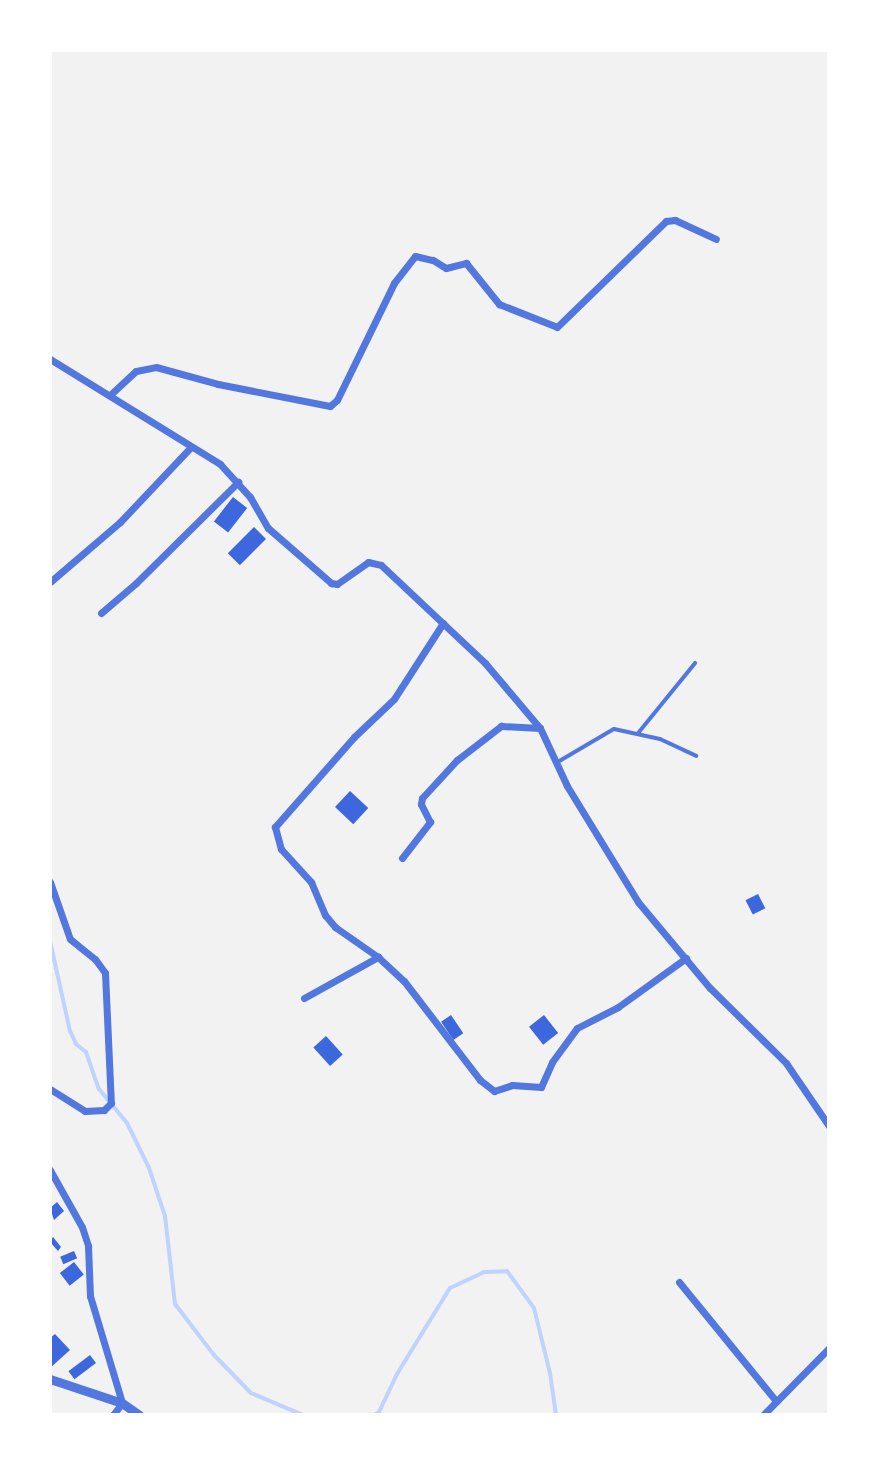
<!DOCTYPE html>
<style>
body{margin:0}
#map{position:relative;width:879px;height:1465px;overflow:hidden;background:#f2f2f2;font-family:Raleway,sans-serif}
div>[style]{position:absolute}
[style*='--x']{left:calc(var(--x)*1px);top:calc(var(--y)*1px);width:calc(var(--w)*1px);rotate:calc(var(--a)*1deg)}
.stream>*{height:4px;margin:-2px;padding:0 2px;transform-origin:2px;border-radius:2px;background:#bfd3fe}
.building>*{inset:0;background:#3d67dc;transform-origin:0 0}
.service>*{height:4px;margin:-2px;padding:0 2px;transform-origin:2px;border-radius:2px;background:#5277de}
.minor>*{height:7px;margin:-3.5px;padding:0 3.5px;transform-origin:3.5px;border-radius:3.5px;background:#5277de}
.tertiary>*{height:9px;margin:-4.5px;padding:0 4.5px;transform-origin:4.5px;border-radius:4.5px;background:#5277de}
span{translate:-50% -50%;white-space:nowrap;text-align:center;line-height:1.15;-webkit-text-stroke:8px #fff;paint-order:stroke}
.frame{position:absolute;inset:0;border:52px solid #fff;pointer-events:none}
</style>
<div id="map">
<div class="stream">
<i style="--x:50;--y:941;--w:92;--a:77.5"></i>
<i style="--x:70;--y:1031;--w:14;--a:65"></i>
<i style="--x:76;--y:1044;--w:13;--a:39"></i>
<i style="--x:86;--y:1052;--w:39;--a:71"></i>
<i style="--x:99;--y:1089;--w:44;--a:50.5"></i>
<i style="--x:127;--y:1123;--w:50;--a:63.9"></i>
<i style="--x:149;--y:1168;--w:51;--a:71.6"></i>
<i style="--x:165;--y:1216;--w:89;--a:83.5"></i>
<i style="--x:175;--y:1304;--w:64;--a:52.6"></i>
<i style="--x:214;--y:1355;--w:53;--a:45.8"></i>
<i style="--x:251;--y:1393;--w:56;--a:22.9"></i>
<i style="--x:374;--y:1415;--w:6;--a:-31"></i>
<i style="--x:379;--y:1412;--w:42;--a:-64.7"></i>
<i style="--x:397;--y:1374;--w:101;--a:-58.4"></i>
<i style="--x:450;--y:1288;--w:38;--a:-25"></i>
<i style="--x:484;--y:1272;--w:23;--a:-2"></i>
<i style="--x:507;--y:1271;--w:46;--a:53.9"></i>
<i style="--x:534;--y:1308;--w:67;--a:76.2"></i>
<i style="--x:550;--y:1373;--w:42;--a:81.9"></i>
</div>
<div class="building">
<i style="left:233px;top:497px;width:18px;height:31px;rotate:38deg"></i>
<i style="left:254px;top:527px;width:17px;height:37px;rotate:45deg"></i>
<i style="left:350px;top:791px;width:25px;height:22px;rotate:43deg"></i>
<i style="left:758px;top:894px;width:16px;height:14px;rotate:63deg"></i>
<i style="left:451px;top:1015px;width:22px;height:12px;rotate:56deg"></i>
<i style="left:544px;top:1015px;width:23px;height:19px;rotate:52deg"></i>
<i style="left:326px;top:1036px;width:25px;height:17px;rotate:48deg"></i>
<i style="clip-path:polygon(57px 1202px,64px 1211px,54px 1220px,50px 1208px)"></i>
<i style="clip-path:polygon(53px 1237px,61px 1247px,58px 1251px,50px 1242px)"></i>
<i style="left:74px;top:1251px;width:8px;height:15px;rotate:67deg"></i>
<i style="left:74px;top:1262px;width:16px;height:18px;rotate:52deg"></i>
<i style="clip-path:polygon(55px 1334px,70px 1350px,50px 1368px,50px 1338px)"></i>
<i style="left:90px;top:1355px;width:10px;height:27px;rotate:53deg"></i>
</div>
<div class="service">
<i style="--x:639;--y:732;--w:89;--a:-50.9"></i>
<i style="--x:556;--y:763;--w:67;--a:-30.4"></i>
<i style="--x:614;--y:729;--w:47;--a:12.3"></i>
<i style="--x:660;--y:739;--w:40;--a:25"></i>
</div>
<div class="minor">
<i style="--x:50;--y:359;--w:200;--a:31.7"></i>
<i style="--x:220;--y:464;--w:45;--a:47.7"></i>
<i style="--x:250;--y:497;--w:36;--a:60"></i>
<i style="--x:268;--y:528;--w:84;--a:41.1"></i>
<i style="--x:331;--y:583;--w:6;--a:9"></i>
<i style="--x:337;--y:584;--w:38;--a:-35"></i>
<i style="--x:368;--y:562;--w:13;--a:13"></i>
<i style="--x:381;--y:565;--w:143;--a:43.3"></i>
<i style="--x:485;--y:663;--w:85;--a:49.8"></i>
<i style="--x:540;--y:728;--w:64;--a:65"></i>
<i style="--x:567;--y:786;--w:136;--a:58.5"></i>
<i style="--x:638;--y:902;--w:112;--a:50.1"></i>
<i style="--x:710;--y:988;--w:107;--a:44.6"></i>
<i style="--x:786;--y:1063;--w:76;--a:55.7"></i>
<i style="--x:110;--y:395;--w:35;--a:-43"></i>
<i style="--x:136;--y:371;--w:20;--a:-11"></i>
<i style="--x:156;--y:367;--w:64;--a:15.3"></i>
<i style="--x:218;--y:384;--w:114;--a:11.1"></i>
<i style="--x:330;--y:406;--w:9;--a:-41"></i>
<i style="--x:337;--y:400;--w:130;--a:-64"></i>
<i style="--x:394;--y:283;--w:34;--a:-52"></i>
<i style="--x:415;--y:256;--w:18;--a:13"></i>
<i style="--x:433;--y:260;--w:15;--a:32"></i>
<i style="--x:446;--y:268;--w:21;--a:-14"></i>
<i style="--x:466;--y:263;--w:53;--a:51.2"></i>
<i style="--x:499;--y:304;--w:62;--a:21.6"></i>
<i style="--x:557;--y:327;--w:152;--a:-44.2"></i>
<i style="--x:666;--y:221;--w:9;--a:-6"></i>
<i style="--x:675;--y:220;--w:45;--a:24.9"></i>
<i style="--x:50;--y:582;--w:92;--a:-40.6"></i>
<i style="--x:120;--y:522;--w:102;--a:-46.6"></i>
<i style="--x:101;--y:613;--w:46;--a:-40.6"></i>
<i style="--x:136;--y:583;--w:144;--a:-44.7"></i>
<i style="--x:443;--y:623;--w:90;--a:122.8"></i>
<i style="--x:394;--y:699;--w:55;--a:136.5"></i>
<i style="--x:354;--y:737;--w:120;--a:131.3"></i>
<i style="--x:275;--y:827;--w:23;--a:75"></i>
<i style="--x:281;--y:849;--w:45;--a:47.7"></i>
<i style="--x:311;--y:882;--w:36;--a:67"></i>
<i style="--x:325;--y:915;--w:16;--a:50"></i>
<i style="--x:335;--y:927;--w:52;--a:34.9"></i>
<i style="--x:378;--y:957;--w:35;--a:43"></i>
<i style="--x:404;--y:981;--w:125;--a:52.5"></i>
<i style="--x:480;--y:1080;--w:18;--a:38"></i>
<i style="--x:494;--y:1091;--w:19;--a:-18"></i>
<i style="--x:512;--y:1085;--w:29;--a:4"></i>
<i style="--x:541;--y:1087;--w:27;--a:-66"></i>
<i style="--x:552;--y:1062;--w:42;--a:-53.7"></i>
<i style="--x:577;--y:1028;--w:46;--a:-27.1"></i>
<i style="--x:618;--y:1007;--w:84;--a:-35.8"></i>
<i style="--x:402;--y:858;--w:46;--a:-52.1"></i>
<i style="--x:430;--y:822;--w:20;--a:-117"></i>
<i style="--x:421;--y:804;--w:6;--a:-81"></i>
<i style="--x:422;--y:798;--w:52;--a:-47.4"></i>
<i style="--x:457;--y:760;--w:56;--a:-37.7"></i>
<i style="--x:501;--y:726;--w:39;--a:3"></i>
<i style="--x:50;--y:882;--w:60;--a:70.7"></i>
<i style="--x:70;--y:939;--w:32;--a:39"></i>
<i style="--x:95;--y:959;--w:17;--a:54"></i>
<i style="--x:105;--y:973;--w:130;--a:87.4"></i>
<i style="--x:111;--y:1103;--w:10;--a:135"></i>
<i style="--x:104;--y:1110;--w:19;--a:177"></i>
<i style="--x:85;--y:1111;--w:41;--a:-147.8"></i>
<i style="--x:304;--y:998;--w:85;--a:-29"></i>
<i style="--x:50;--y:1170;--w:65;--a:60.7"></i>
<i style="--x:82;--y:1227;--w:20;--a:72"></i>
<i style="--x:88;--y:1246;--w:50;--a:87.7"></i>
<i style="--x:90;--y:1296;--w:112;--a:73.3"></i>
<i style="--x:122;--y:1403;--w:15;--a:127"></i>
<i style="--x:679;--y:1282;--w:154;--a:50.8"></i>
<i style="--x:763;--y:1415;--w:94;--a:-45.4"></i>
</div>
<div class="tertiary">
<i style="--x:50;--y:1379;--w:76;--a:18.4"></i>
<i style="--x:122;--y:1403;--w:21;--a:35"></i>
</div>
<div class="frame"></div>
</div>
